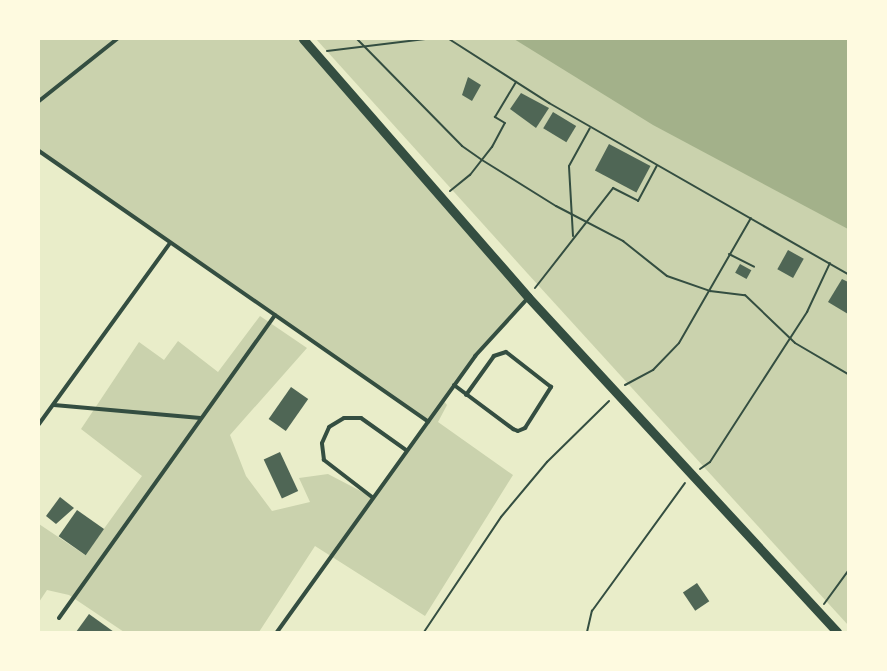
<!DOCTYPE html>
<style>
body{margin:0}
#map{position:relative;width:887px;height:671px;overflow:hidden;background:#e9edc9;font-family:"Exo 2",sans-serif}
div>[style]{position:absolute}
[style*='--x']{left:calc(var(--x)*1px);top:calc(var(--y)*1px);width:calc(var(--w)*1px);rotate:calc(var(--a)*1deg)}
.green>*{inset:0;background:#cad2ad}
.water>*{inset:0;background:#a3b18a}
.building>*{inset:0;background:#4f6655;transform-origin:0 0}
.path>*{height:2px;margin:-1px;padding:0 1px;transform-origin:1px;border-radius:1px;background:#344e41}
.service>*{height:4px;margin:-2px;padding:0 2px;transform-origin:2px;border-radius:2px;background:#344e41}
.tertiary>*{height:9px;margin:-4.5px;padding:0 4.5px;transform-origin:4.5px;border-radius:4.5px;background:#344e41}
span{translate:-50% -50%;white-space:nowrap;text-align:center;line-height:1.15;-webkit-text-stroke:5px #fefae0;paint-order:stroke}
.frame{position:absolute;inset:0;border:40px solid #fefae0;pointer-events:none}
</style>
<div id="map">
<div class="green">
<i style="clip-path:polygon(39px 39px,303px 39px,528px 297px,493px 334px,443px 400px,447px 405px,438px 422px,513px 475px,425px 616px,315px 546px,259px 632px,124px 632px,69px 595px,47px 590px,39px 602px,39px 524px,85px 555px,142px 476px,81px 429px,139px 342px,164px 360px,178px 341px,218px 372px,260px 316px,307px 348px,230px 435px,246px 476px,272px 511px,310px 502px,299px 478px,328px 474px,372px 497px,427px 421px,39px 151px)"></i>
<i style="clip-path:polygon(316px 39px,848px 39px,848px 625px,528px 274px)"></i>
</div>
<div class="water">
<i style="clip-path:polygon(514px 39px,848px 39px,848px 229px,653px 125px)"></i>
</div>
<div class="building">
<i style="clip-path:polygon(468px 77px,481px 85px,472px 101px,462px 95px)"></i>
<i style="clip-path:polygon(521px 93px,549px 108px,536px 128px,510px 109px)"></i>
<i style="left:553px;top:112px;width:27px;height:19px;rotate:31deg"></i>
<i style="left:609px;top:144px;width:47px;height:30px;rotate:28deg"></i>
<i style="left:788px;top:250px;width:18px;height:22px;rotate:29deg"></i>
<i style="left:740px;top:264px;width:13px;height:10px;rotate:29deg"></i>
<i style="clip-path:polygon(842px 279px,848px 282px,848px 314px,828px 302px)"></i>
<i style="left:291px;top:387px;width:21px;height:39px;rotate:35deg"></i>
<i style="left:280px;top:452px;width:43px;height:18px;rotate:65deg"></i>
<i style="clip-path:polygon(60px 497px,74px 508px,56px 524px,46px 516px)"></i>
<i style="left:77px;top:510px;width:33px;height:32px;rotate:35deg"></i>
<i style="left:697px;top:583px;width:22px;height:17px;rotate:56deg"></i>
<i style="clip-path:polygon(89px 614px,114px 632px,76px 632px)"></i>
</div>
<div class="path">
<i style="--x:357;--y:39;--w:150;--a:45.5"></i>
<i style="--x:462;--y:146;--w:24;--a:35"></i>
<i style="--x:482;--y:160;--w:87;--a:31.9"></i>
<i style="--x:556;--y:206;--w:76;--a:27.6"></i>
<i style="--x:623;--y:241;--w:56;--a:38.5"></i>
<i style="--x:667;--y:276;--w:46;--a:19.2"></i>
<i style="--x:710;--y:291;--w:35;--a:7"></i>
<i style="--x:745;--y:295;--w:69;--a:43.8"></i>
<i style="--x:795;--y:343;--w:61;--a:30.3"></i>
<i style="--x:449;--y:39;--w:119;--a:32.6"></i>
<i style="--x:549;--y:103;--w:344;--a:29.8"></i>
<i style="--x:327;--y:51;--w:99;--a:-7"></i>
<i style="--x:450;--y:191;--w:26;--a:-39"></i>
<i style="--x:470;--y:175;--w:36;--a:-52"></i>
<i style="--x:492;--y:147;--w:27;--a:-62"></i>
<i style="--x:505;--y:123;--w:12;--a:-149"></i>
<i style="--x:495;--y:117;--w:41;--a:-59"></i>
<i style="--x:573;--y:236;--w:70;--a:-93.3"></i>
<i style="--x:569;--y:166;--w:43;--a:-61.1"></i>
<i style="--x:729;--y:254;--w:28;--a:27"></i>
<i style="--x:535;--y:288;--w:127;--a:-52"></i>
<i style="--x:613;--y:188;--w:28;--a:27"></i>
<i style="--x:638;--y:201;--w:40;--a:-62"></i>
<i style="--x:625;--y:385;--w:32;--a:-28"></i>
<i style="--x:653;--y:370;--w:37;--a:-46"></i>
<i style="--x:679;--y:343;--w:144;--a:-60.1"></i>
<i style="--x:700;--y:469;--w:12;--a:-35"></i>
<i style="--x:710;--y:462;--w:179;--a:-57.1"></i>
<i style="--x:807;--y:312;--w:54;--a:-64.9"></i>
<i style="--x:824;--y:604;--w:41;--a:-54"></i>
<i style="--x:424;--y:632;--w:138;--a:-56.2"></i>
<i style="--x:501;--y:517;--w:72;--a:-50.1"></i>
<i style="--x:547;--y:462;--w:87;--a:-44.5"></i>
<i style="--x:587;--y:632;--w:22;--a:-77"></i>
<i style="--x:592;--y:611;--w:158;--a:-54"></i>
</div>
<div class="service">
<i style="--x:39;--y:101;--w:100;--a:-38.5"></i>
<i style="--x:39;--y:151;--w:474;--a:34.8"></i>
<i style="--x:454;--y:385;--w:74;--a:36.7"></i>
<i style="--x:513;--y:429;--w:5;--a:22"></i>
<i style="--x:518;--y:431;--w:8;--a:-23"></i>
<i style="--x:525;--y:428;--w:49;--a:-57.6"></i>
<i style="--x:551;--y:387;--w:57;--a:-142.1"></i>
<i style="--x:506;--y:352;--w:13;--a:162"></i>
<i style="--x:494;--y:356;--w:48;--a:125.7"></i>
<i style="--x:54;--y:405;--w:147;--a:5.1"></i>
<i style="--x:39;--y:424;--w:223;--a:-54.1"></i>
<i style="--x:372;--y:497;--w:61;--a:-142.4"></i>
<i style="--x:324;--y:460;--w:17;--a:-97"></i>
<i style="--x:322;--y:443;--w:17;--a:-66"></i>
<i style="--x:329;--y:427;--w:17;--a:-31"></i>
<i style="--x:344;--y:418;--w:17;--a:0"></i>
<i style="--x:361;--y:418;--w:55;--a:35.4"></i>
<i style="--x:59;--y:618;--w:372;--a:-54.5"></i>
<i style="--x:277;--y:632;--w:340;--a:-54.3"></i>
<i style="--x:475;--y:356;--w:79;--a:-47.6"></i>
</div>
<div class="tertiary">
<i style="--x:303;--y:39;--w:342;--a:48.9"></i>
<i style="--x:528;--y:297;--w:456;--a:47.3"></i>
</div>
<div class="frame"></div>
</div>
